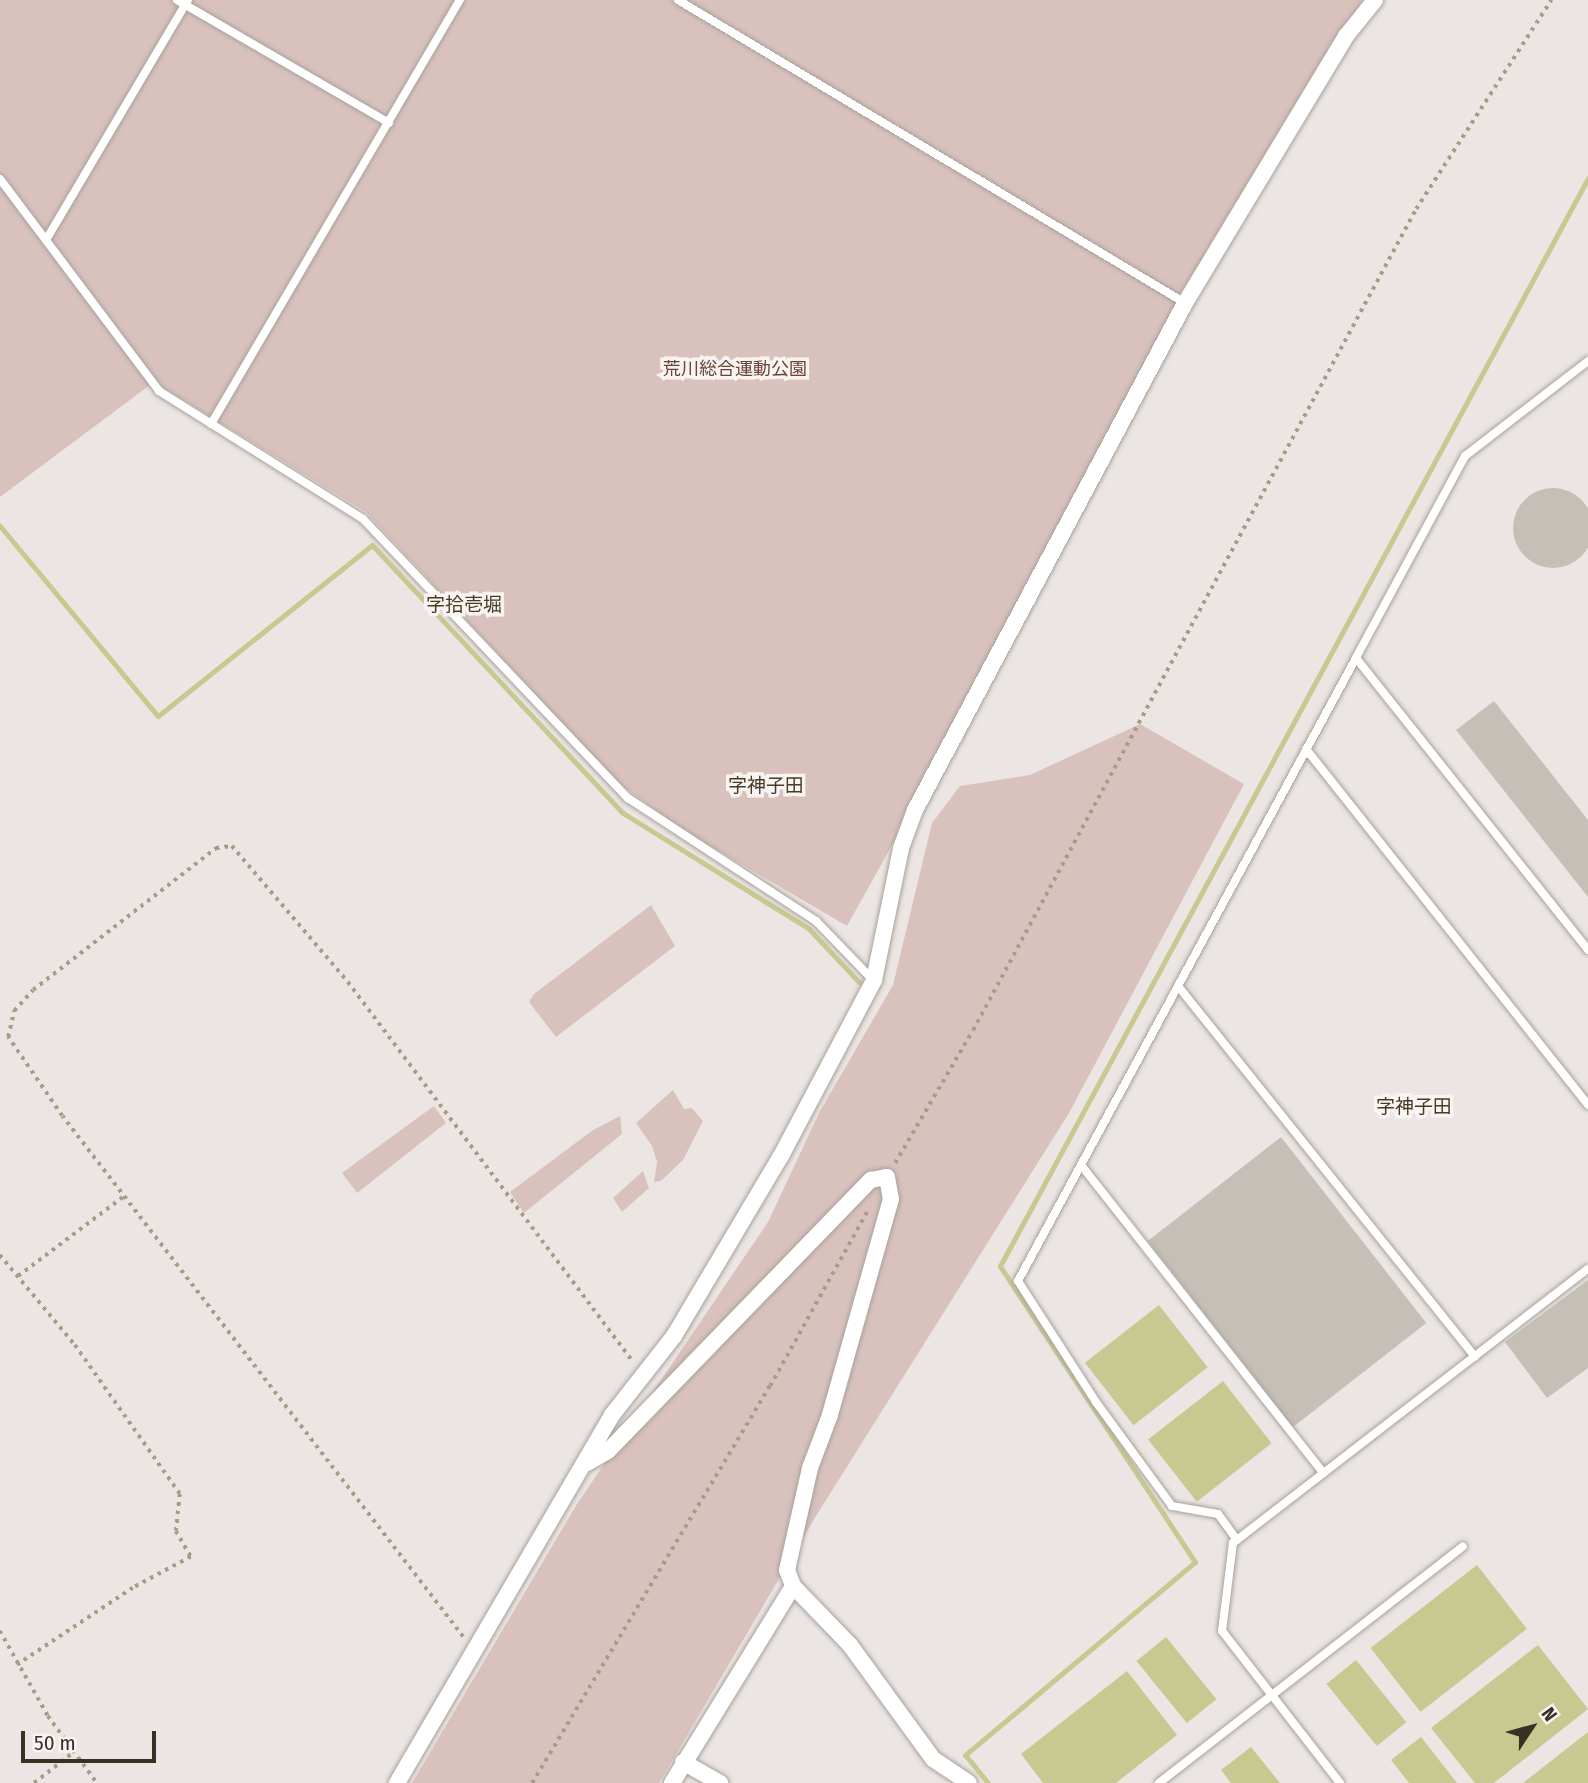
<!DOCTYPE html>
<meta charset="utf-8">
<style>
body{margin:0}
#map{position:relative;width:1588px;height:1783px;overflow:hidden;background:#ebe6e3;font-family:"Fira Sans Condensed","Noto Sans JP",sans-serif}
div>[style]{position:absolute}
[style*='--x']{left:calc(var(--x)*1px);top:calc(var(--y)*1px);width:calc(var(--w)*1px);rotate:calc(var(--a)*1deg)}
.green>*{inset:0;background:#d9c2be}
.water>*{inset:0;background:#c7c991;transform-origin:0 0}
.stream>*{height:5px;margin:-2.5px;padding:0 2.5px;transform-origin:2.5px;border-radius:2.5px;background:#c7c991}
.building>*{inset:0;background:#c5bfb8;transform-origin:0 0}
.round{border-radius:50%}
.path>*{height:3.5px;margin-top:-1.75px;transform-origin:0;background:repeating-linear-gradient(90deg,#aa9b87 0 3.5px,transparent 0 8.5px)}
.roads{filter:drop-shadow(0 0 2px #a8a19b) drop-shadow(0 0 2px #a8a19b)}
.service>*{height:8px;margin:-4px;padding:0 4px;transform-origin:4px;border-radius:4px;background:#fff}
.minor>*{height:16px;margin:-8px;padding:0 8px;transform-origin:8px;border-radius:8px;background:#fff}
span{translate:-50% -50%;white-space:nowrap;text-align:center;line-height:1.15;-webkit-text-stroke:7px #f8f4f3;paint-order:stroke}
.park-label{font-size:18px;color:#6b4234}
.neighbourhood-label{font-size:19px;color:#493b23}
.north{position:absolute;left:1497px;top:1692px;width:70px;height:70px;-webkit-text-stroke:5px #f8f4f3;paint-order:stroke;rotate:54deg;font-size:19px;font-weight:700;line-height:28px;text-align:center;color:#3a3125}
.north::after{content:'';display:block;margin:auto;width:24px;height:32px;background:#3a3125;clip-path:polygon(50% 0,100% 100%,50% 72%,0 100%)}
.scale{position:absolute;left:21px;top:1731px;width:135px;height:32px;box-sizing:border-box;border:4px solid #3a3125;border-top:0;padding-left:9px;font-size:21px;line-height:24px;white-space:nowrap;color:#3a3125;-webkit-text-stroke:5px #f8f4f3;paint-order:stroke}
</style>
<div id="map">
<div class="green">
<i style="clip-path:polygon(0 0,1362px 0,847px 926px,688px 833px,617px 782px,366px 512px,154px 382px,0 497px)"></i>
<i style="clip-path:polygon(1140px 724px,1244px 784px,1069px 1113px,816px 1516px,659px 1783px,412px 1783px,577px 1504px,768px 1222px,820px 1111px,893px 985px,932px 823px,960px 786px,1030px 775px)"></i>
<i style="clip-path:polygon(651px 905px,675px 946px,556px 1037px,529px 1002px,534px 994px)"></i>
<i style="clip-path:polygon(673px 1090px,684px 1109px,692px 1108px,703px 1121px,683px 1160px,661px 1181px,654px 1182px,657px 1162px,652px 1146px,636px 1123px)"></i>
<i style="clip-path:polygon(434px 1106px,446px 1123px,357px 1193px,342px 1173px)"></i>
<i style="clip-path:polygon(620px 1116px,622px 1134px,524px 1213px,510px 1192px,593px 1130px)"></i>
<i style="clip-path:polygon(643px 1171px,649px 1188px,622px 1212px,613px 1198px)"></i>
</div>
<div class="water">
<i style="left:1159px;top:1305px;width:79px;height:94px;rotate:52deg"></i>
<i style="left:1223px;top:1381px;width:79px;height:95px;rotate:52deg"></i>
<i style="left:1477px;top:1565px;width:81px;height:135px;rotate:52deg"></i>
<i style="left:1166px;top:1637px;width:80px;height:38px;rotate:51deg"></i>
<i style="clip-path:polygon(1538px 1645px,1588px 1709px,1494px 1783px,1475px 1783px,1431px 1728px)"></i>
<i style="left:1356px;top:1660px;width:80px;height:38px;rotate:51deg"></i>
<i style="clip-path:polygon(1127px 1671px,1177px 1735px,1116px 1783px,1043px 1783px,1021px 1754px)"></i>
<i style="clip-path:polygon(1588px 1731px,1588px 1783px,1523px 1783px,1588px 1732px)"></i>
<i style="clip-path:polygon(1421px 1737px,1457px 1783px,1409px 1783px,1391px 1760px)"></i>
<i style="clip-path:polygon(1251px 1747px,1280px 1783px,1231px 1783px,1221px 1770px)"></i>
</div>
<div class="stream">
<i style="--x:0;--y:526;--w:247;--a:50.3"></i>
<i style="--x:158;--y:716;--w:274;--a:-38.6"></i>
<i style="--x:372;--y:545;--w:367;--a:46.9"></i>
<i style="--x:623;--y:813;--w:219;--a:31.9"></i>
<i style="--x:809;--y:929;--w:73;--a:46.7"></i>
<i style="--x:988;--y:1783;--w:36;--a:-129"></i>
<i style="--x:965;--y:1755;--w:300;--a:-40"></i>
<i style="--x:1195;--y:1562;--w:354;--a:-123.4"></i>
<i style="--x:1000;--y:1266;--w:1237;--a:-61.61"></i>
</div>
<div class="building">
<i class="round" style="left:1513px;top:488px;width:80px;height:80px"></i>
<i style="clip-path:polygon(1494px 701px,1588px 820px,1588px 897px,1456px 730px)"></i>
<i style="left:1281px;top:1137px;width:236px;height:169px;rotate:52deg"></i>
<i style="clip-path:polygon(1588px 1280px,1588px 1368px,1547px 1398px,1505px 1342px)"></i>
</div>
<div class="path">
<i style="--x:895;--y:1163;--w:154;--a:-59.6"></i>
<i style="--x:973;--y:1030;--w:933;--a:-61.65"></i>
<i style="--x:1416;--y:209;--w:249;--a:-57.1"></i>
<i style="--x:0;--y:1255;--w:117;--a:50.2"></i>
<i style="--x:75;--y:1345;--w:182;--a:54.8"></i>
<i style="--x:180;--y:1494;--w:37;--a:96"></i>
<i style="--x:176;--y:1531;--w:30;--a:60"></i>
<i style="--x:191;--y:1557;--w:66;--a:151.9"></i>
<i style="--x:133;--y:1588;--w:139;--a:146.4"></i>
<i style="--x:18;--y:1276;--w:131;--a:-37"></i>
<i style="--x:0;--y:1631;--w:98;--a:60.5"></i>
<i style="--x:48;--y:1716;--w:83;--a:53.8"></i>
<i style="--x:463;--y:1637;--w:657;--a:-127.58"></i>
<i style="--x:62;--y:1116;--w:96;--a:-124.4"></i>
<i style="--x:8;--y:1037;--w:27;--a:-77"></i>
<i style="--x:14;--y:1011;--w:28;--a:-48"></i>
<i style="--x:33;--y:990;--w:232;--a:-37.8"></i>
<i style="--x:216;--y:848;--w:16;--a:-7"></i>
<i style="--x:232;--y:846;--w:179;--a:49.5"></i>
<i style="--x:348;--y:982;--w:474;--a:53.1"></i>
<i style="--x:34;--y:1783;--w:52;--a:-38"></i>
<i style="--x:532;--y:1783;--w:463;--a:-59.1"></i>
<i style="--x:770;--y:1386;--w:204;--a:-60.9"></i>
</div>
<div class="roads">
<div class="service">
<i style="--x:177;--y:0;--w:245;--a:30.1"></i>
<i style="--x:678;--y:0;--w:591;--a:30.86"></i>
<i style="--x:0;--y:179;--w:265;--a:53.1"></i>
<i style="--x:159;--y:391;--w:241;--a:32.1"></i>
<i style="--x:363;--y:519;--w:385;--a:46.5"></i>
<i style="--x:628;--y:798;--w:225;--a:33.2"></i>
<i style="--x:816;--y:921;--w:82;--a:46"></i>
<i style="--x:46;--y:240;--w:279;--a:-59.4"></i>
<i style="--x:1588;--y:361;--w:155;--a:142.3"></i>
<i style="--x:1465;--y:456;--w:230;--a:118.4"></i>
<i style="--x:1356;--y:658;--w:373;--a:51.5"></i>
<i style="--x:211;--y:424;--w:492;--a:-59.6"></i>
<i style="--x:1306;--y:749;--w:454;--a:51.6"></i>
<i style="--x:1178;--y:986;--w:475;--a:51.3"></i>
<i style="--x:1081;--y:1165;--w:392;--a:51.8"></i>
<i style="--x:1237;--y:1540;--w:32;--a:-126"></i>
<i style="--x:1218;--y:1514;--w:47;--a:-170.1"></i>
<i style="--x:1172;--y:1506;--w:129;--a:-126.2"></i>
<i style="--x:1096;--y:1402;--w:144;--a:-122.8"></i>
<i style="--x:1018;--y:1281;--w:709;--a:-61.52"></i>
<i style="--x:1159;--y:1783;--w:385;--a:-37.9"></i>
<i style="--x:1340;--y:1783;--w:192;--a:-127.8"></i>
<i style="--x:1222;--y:1631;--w:89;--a:-82.9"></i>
<i style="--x:1233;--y:1543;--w:448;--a:-37.7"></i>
</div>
<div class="minor">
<i style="--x:587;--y:1463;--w:24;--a:-30"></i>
<i style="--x:608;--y:1451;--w:378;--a:-45.9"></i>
<i style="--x:871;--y:1180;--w:16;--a:-11"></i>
<i style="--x:887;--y:1177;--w:22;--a:80"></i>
<i style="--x:891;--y:1199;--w:224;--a:105.8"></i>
<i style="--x:830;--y:1415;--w:57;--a:110.7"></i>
<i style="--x:810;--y:1468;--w:105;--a:102.7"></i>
<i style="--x:787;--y:1570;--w:17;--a:69"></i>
<i style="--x:793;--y:1586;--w:82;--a:46"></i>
<i style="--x:850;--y:1645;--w:141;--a:53.9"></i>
<i style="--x:933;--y:1759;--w:43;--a:33.7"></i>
<i style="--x:683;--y:1762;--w:43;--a:29.6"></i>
<i style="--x:397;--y:1783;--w:426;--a:-59.7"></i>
<i style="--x:612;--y:1415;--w:100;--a:-51.9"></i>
<i style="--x:674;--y:1336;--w:209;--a:-59.3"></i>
<i style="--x:781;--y:1156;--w:199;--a:-62.1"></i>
<i style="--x:874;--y:980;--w:135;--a:-78.4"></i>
<i style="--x:901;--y:848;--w:40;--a:-69.8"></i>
<i style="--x:915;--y:810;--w:574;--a:-61.96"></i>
<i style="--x:1185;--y:303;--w:312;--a:-58.9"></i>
<i style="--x:1346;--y:36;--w:46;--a:-51.1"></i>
<i style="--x:672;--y:1783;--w:231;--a:-58.4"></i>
</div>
</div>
<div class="park-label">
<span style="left:735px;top:369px">荒川総合運動公園</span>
</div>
<div class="neighbourhood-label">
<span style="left:464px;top:605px">字拾壱堀</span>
<span style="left:766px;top:786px">字神子田</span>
<span style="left:1414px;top:1107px">字神子田</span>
</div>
<div class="north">N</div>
<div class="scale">50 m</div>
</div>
